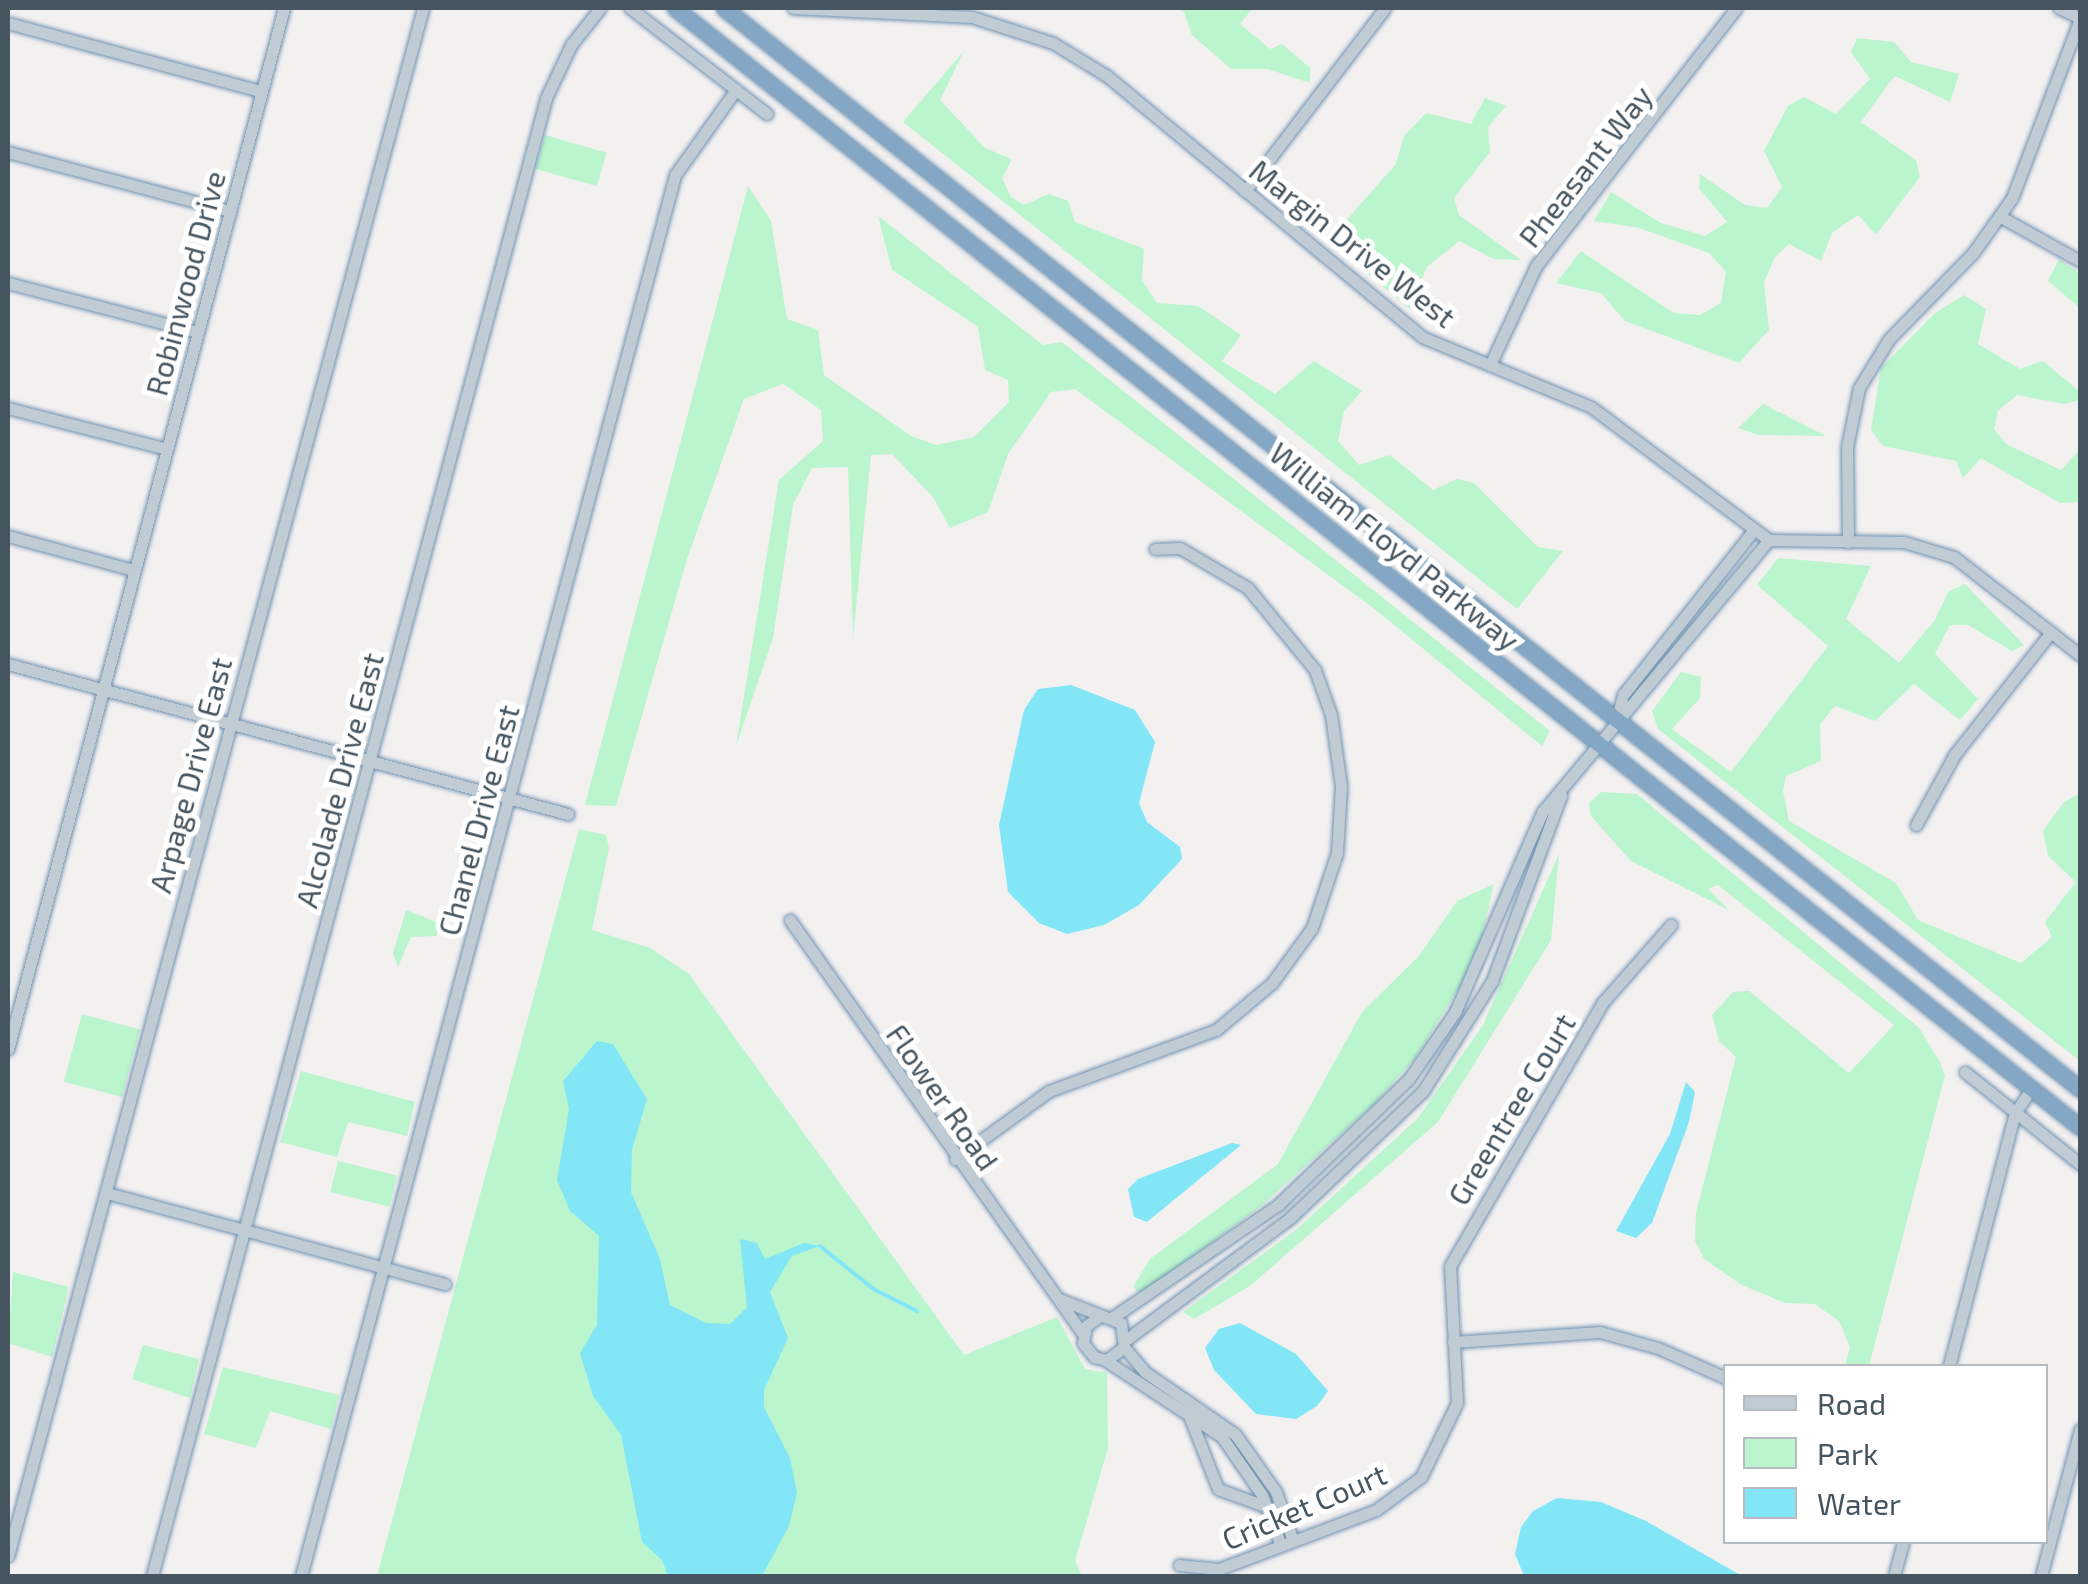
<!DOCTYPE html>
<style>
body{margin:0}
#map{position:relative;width:2088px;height:1584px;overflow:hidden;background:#f3f0f0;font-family:"Exo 2",sans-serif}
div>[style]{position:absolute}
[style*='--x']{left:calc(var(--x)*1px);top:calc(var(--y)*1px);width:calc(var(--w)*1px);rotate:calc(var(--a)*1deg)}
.green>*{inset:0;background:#baf5cd;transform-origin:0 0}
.water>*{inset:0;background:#82e6f7}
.stream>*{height:4px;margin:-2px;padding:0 2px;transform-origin:2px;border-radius:2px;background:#82e6f7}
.roads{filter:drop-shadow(0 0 2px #6e92b1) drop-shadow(0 0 2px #6e92b1)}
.minor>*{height:11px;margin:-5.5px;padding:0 5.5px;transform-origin:5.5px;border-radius:5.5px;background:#c0ccd4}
.highway>*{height:15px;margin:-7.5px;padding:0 7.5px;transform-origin:7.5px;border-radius:7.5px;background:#83a7c5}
span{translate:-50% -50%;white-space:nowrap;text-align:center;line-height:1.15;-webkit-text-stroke:10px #fff;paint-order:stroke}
.street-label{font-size:30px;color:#465661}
.frame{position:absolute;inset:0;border:10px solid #465661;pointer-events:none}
.legend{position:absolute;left:1723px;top:1364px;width:325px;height:180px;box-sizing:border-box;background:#fff;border:2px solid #b5bbc0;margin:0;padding:12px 18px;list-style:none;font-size:30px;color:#465661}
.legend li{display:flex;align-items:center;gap:20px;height:50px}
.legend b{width:50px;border:2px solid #b5bbc0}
</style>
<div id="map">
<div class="green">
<i style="clip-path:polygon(1175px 8px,1253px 8px,1240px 24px,1270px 49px,1282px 44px,1310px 68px,1310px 83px,1268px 69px,1231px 69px,1192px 35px,1184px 12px)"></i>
<i style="clip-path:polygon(1857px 38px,1894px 42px,1911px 62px,1959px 74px,1950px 102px,1895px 76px,1889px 83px,1861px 122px,1916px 160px,1920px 177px,1876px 235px,1858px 215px,1832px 233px,1821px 261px,1789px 244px,1775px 257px,1764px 282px,1769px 330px,1739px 363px,1625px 321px,1601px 293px,1556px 283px,1581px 251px,1674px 313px,1700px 315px,1721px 303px,1726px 272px,1709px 253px,1639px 228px,1594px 221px,1611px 192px,1661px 223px,1705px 236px,1727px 222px,1699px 188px,1700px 174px,1745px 205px,1767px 208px,1782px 187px,1764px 151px,1788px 106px,1804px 97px,1836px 114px,1870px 79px,1851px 52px)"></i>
<i style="clip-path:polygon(964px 51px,940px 100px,985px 148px,1012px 159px,1002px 178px,1011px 197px,1024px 205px,1049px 194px,1068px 201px,1075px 222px,1144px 249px,1142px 280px,1157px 303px,1198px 306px,1241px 335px,1222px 361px,1275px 394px,1314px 361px,1362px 391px,1344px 411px,1338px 441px,1359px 465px,1390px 455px,1433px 490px,1457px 479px,1474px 483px,1538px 547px,1563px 551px,1517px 609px,903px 122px)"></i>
<i style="clip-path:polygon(1485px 98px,1506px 106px,1488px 127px,1490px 152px,1454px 198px,1459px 215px,1521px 260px,1494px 259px,1459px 241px,1427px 267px,1409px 309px,1329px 240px,1396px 164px,1404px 136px,1426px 113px,1471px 124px)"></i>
<i style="left:545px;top:135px;width:64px;height:35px;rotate:16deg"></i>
<i style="clip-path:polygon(748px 186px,771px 221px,787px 319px,818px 330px,824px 375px,911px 436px,936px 445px,974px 437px,1009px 402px,1008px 380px,985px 370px,978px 327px,892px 270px,878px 216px,1043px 345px,1062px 342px,1550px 731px,1542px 746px,1376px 610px,1075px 389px,1051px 392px,1008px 454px,988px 512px,950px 528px,933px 497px,892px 454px,871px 455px,853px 638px,848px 467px,812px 468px,793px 505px,773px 638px,736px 746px,779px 480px,823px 441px,821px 410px,783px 384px,744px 399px,687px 559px,616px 806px,585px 805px)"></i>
<i style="clip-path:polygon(2059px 259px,2080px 274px,2080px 308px,2048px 281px)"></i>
<i style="clip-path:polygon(1964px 295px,1986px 309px,1978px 344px,2020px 369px,2043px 361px,2080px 392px,2080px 400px,2064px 404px,2017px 395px,1998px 411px,1994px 429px,2006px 444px,2061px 470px,2080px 449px,2079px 502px,2060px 503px,1981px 458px,1963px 478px,1956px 461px,1883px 446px,1871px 430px,1881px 368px,1935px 313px)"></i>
<i style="clip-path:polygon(1763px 404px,1826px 436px,1759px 435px,1738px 428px)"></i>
<i style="clip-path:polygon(1778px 558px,1871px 566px,1846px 619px,1899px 663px,1935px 620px,1948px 592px,1965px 584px,2024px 645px,2012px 651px,1968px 625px,1950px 625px,1935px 654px,1978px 699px,1960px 720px,1914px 684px,1875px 721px,1835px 706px,1820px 724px,1821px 761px,1786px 776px,1783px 791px,1789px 821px,1896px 883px,1918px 920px,2021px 963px,2052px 937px,2045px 922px,2076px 882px,2048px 856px,2043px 831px,2064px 802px,2080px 793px,2080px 1061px,1658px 729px,1652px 711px,1681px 672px,1701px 677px,1700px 698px,1672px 729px,1731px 772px,1828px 646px,1757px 585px)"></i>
<i style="clip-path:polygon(1601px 792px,1637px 794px,1919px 1028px,1940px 1062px,1945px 1075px,1869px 1366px,1845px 1366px,1850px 1347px,1839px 1321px,1815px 1304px,1785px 1303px,1740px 1284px,1704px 1259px,1695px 1241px,1696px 1213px,1736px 1057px,1719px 1041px,1712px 1015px,1733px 992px,1749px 991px,1849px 1073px,1894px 1025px,1718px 885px,1708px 889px,1729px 910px,1631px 861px,1591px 816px,1589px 803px)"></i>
<i style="clip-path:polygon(579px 829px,606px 835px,609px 848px,592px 930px,650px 948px,689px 974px,964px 1355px,1057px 1317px,1085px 1369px,1107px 1373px,1108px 1448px,1075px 1561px,1082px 1576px,377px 1576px)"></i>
<i style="clip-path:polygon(1559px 854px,1551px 940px,1438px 1122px,1250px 1286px,1194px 1319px,1183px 1312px,1297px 1229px,1418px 1118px,1483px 1025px)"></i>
<i style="clip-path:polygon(1494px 884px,1482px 937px,1463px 981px,1416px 1057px,1375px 1103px,1260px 1207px,1141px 1294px,1133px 1287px,1150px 1259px,1278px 1164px,1362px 1012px,1419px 956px,1457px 901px)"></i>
<i style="clip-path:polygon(406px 910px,442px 924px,436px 936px,411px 937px,398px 967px,393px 953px)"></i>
<i style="left:82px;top:1014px;width:60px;height:70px;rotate:15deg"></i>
<i style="clip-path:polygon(301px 1071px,415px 1102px,407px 1136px,348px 1122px,337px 1157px,280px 1142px)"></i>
<i style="left:338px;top:1161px;width:61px;height:32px;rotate:14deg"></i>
<i style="clip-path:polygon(13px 1272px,69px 1287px,52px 1357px,8px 1343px)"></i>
<i style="clip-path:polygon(143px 1345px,199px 1359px,190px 1398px,132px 1379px)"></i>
<i style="clip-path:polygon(223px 1367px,339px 1395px,331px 1429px,270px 1411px,256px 1448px,204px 1434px)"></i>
</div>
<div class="water">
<i style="clip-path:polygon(1071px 685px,1135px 710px,1155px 742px,1139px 803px,1147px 822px,1180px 847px,1182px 859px,1139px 905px,1104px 925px,1067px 934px,1039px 923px,1008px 892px,999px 825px,1024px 710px,1038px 689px)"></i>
<i style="clip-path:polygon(597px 1041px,613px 1044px,647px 1099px,632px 1150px,631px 1192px,660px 1259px,670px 1305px,706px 1323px,730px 1324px,747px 1307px,740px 1239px,757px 1243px,765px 1259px,804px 1243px,820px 1246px,792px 1256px,770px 1292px,788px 1338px,764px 1390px,764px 1407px,790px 1458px,797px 1493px,789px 1526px,762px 1576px,668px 1576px,662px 1560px,642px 1542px,621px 1435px,593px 1396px,580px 1353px,597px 1325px,599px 1236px,570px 1211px,557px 1180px,569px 1109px,563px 1081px)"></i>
<i style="clip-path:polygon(1686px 1082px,1695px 1092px,1689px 1122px,1652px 1223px,1636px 1238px,1616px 1231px,1670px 1134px)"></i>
<i style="clip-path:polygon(1232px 1143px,1241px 1145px,1147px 1222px,1134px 1217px,1128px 1189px,1138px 1179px)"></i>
<i style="clip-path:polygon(1240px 1323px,1296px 1354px,1328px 1391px,1317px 1406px,1296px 1419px,1256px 1414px,1214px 1370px,1205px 1348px,1219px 1329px)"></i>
<i style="clip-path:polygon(1557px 1498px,1601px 1502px,1646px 1521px,1742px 1576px,1524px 1576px,1515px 1554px,1521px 1527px,1533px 1511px)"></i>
</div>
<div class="stream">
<i style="--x:820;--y:1246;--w:70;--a:38.7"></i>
<i style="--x:875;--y:1290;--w:47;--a:26.6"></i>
</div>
<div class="roads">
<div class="minor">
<i style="--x:630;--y:8;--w:173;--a:37.7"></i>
<i style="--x:793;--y:8;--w:179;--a:2.9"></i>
<i style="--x:972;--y:17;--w:85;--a:17.8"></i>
<i style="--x:1053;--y:43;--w:63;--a:31.4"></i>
<i style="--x:1107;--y:76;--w:409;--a:39.6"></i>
<i style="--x:1422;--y:337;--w:183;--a:22.5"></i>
<i style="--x:1591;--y:407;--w:222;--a:36.8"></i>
<i style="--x:1769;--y:540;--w:135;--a:0.8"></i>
<i style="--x:1904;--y:542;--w:52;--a:16.7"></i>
<i style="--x:1954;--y:557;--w:160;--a:37.9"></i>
<i style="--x:2059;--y:8;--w:23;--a:25"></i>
<i style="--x:8;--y:23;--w:261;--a:15.1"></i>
<i style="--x:8;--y:152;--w:230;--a:14.9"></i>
<i style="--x:1245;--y:191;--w:230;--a:-52.6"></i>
<i style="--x:2001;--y:217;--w:90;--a:29.1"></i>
<i style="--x:8;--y:283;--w:195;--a:14.5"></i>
<i style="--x:1490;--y:365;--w:109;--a:-65.1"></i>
<i style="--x:1536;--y:266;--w:326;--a:-52.2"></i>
<i style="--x:8;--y:408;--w:164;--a:14.5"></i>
<i style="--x:8;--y:536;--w:130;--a:15.2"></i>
<i style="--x:1848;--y:542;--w:95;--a:-90.6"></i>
<i style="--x:1847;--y:447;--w:60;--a:-78.5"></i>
<i style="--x:1859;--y:388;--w:57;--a:-58.5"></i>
<i style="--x:1889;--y:339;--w:120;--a:-45.7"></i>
<i style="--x:1973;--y:253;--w:67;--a:-54.7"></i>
<i style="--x:2012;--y:198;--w:191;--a:-69.2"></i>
<i style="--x:8;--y:664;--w:580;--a:15"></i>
<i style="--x:1617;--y:720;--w:26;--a:-77"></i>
<i style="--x:1623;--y:695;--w:208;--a:-51.6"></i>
<i style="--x:1916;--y:825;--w:81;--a:-61.2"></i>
<i style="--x:1955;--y:754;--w:155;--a:-51.8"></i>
<i style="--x:790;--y:920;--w:507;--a:54.71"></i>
<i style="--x:8;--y:1049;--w:1077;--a:-75.15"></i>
<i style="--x:1965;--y:1072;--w:147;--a:38.7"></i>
<i style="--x:955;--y:1159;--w:116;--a:-35.9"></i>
<i style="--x:1049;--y:1091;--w:178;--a:-20.1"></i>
<i style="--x:1216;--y:1030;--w:73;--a:-40"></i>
<i style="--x:1272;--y:983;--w:68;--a:-54"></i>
<i style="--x:1312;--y:928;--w:79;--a:-71.6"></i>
<i style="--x:1337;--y:853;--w:67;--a:-86.6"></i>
<i style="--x:1341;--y:786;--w:72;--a:-98"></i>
<i style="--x:1331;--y:715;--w:48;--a:-109.6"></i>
<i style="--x:1315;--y:670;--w:106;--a:-129.3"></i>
<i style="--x:1248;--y:588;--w:79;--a:-149.5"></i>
<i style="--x:1180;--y:548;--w:25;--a:178"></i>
<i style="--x:107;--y:1193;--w:350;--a:15.1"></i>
<i style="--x:1059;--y:1299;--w:66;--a:21.2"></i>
<i style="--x:1121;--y:1323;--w:24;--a:83"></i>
<i style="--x:1124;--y:1347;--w:21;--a:143"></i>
<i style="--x:1107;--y:1360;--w:13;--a:-167"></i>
<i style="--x:1094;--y:1357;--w:18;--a:-128"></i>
<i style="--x:1083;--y:1343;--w:17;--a:-80"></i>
<i style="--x:1086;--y:1326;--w:17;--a:-36"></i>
<i style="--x:1113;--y:1317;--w:201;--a:-34.2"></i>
<i style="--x:1279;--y:1204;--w:179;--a:-43.9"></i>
<i style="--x:1408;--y:1080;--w:83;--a:-55.3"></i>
<i style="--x:1455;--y:1012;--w:219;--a:-66.4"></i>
<i style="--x:1543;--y:811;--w:353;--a:-50.2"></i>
<i style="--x:1127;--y:1339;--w:204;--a:-36.6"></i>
<i style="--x:1291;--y:1217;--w:182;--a:-43.7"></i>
<i style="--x:1423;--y:1091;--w:130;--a:-57.9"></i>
<i style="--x:1492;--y:981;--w:198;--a:-69.6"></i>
<i style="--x:1453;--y:1342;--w:147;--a:-3.9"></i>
<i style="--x:1600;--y:1332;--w:60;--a:15.4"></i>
<i style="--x:1658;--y:1348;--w:74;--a:23.8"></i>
<i style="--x:1124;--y:1347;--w:33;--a:50"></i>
<i style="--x:1145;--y:1372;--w:109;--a:34.6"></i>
<i style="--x:1235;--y:1434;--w:71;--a:54.7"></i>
<i style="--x:1276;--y:1492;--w:49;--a:70.8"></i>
<i style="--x:1105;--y:1360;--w:140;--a:33.3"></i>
<i style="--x:1222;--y:1437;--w:70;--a:55.4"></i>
<i style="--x:1262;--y:1495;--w:51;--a:69.4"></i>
<i style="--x:1949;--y:1366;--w:261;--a:-75.4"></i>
<i style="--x:2015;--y:1113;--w:30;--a:-56"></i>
<i style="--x:1190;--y:1418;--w:76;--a:68.5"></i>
<i style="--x:1218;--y:1489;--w:52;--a:20.2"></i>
<i style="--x:8;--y:1556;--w:1603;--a:-74.99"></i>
<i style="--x:1179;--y:1565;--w:40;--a:5.7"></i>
<i style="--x:1219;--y:1569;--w:168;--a:-20.6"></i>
<i style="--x:1376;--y:1510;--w:56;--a:-36.3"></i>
<i style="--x:1421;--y:1477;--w:82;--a:-64.1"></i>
<i style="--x:1457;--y:1403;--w:137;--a:-92.9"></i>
<i style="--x:1450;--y:1266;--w:305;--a:-59.9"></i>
<i style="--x:1603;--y:1002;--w:103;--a:-48.6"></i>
<i style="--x:152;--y:1576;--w:1530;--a:-75.07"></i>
<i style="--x:546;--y:98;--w:59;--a:-64.7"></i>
<i style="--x:571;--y:45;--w:47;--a:-51.9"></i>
<i style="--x:301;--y:1576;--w:1450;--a:-75.05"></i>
<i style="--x:675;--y:175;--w:103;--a:-54.5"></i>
<i style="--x:1894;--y:1576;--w:35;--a:-75"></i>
<i style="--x:2041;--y:1576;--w:152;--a:-75.1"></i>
</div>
<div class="highway">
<i style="--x:675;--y:8;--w:1796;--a:38.54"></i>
<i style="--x:724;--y:8;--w:1734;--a:38.56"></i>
</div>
</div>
<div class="street-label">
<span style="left:1585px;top:166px;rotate:-52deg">Pheasant Way</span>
<span style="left:1353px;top:243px;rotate:38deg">Margin Drive West</span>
<span style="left:185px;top:283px;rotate:-75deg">Robinwood Drive</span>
<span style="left:1395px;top:546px;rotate:39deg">William Floyd Parkway</span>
<span style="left:190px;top:775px;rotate:-75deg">Arpage Drive East</span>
<span style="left:339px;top:780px;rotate:-75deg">Alcolade Drive East</span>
<span style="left:478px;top:820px;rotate:-75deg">Chanel Drive East</span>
<span style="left:943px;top:1097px;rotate:55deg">Flower Road</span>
<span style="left:1511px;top:1109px;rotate:-59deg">Greentree Court</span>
<span style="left:1304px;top:1506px;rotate:-23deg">Cricket Court</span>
</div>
<div class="frame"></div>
<ul class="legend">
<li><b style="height:12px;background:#c0ccd4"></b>Road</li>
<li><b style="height:28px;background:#baf5cd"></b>Park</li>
<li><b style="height:28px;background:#82e6f7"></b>Water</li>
</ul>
</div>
